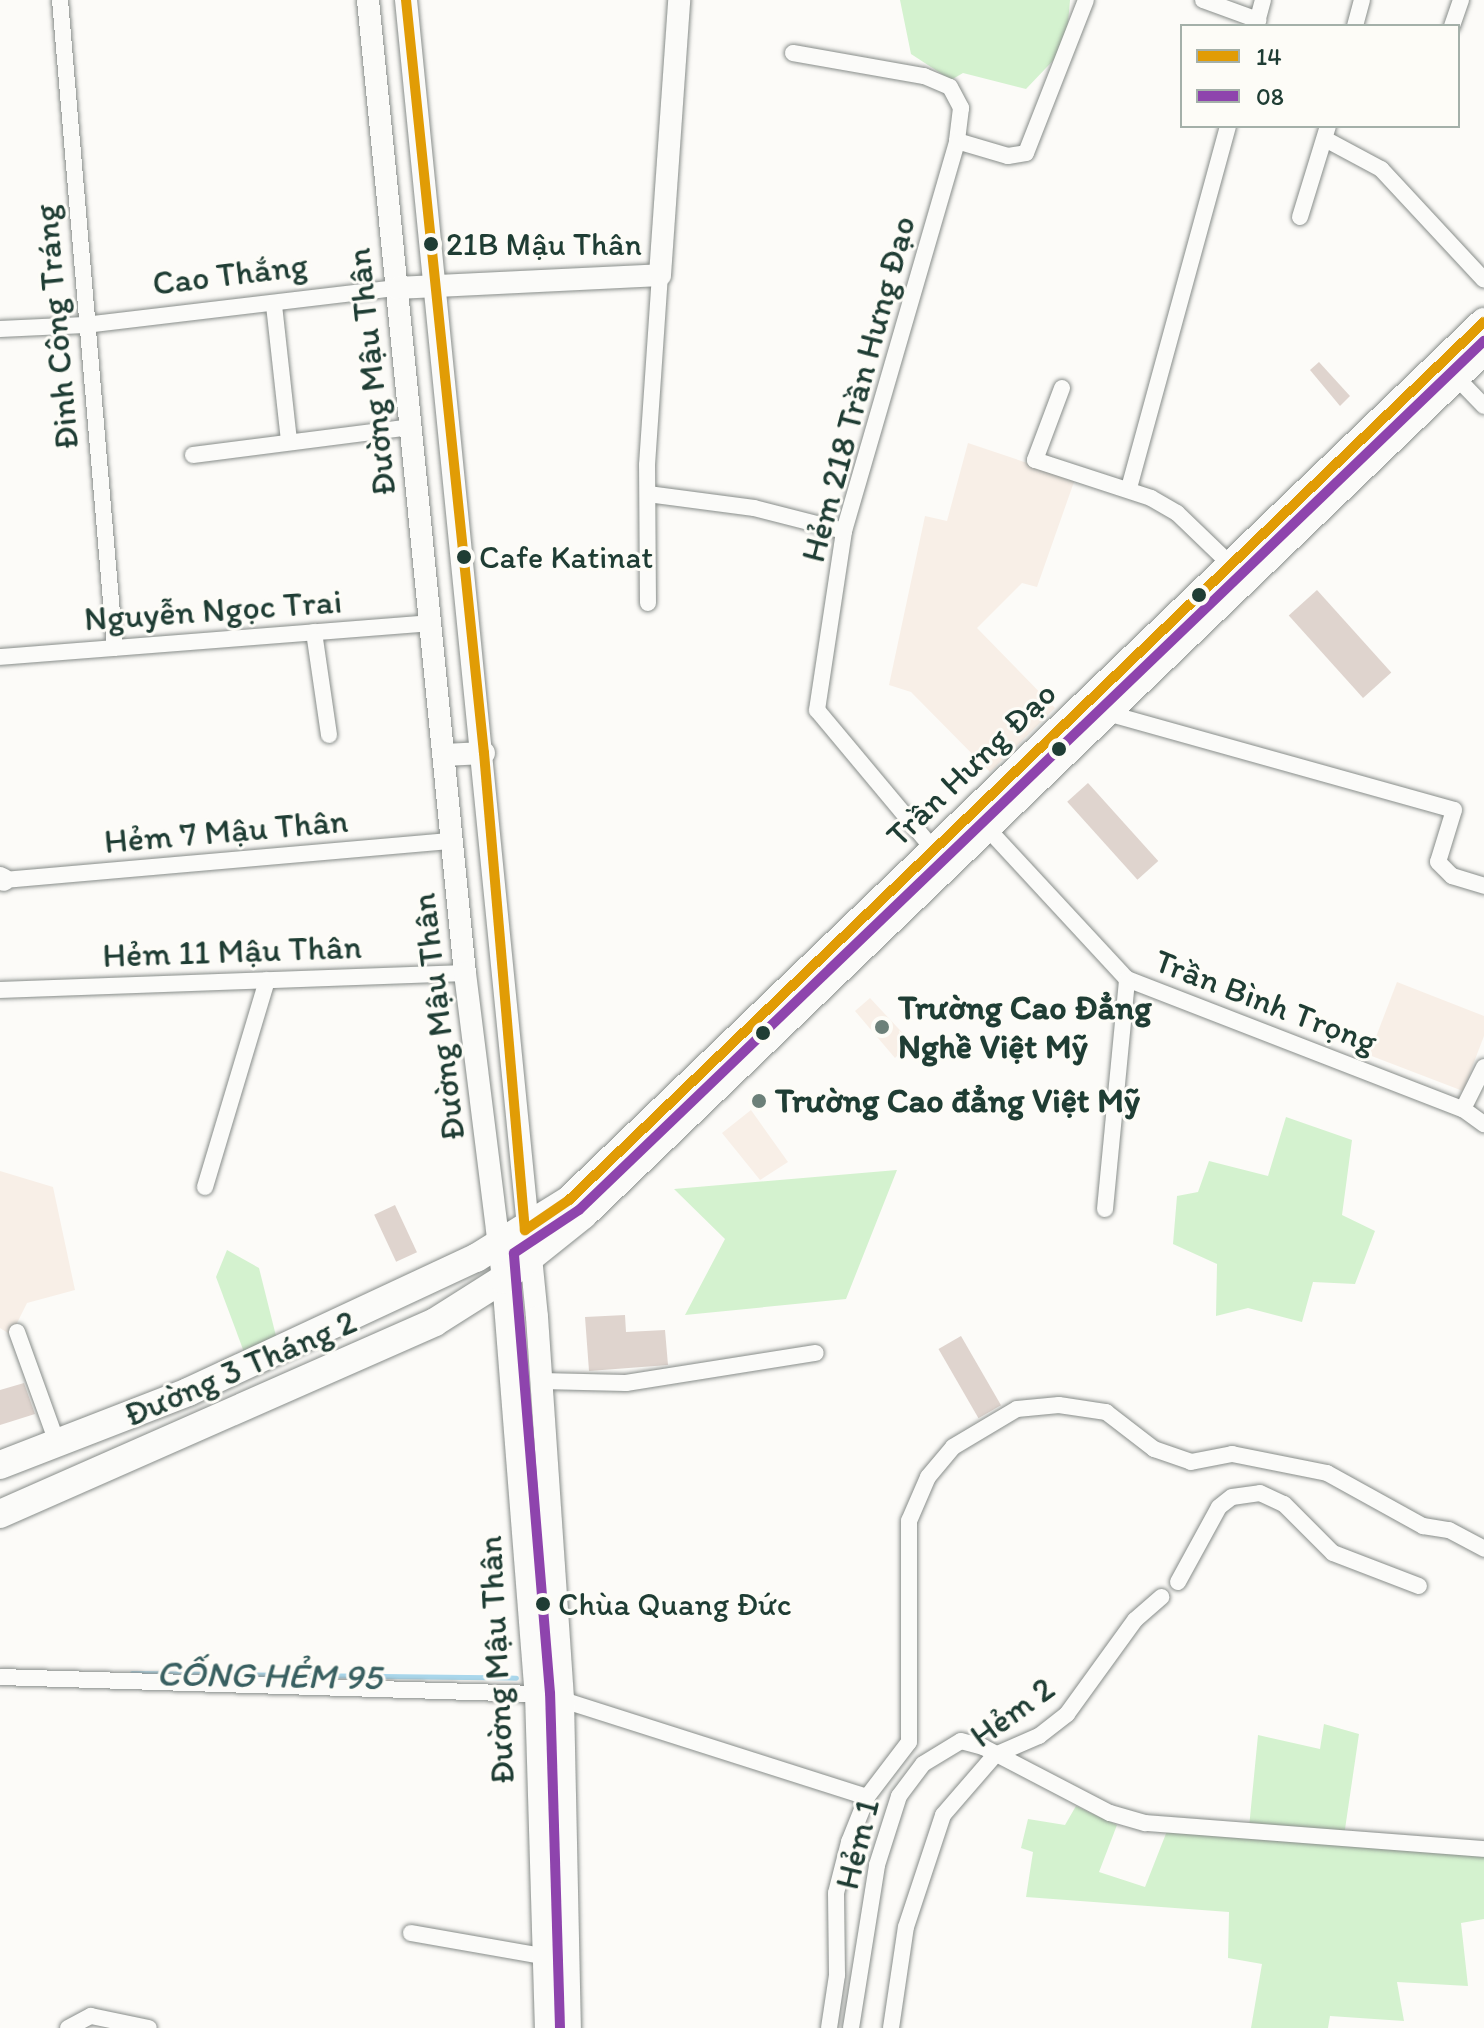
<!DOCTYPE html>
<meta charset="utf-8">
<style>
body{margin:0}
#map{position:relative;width:1484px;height:2028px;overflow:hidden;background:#fcfbf8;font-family:Itim,sans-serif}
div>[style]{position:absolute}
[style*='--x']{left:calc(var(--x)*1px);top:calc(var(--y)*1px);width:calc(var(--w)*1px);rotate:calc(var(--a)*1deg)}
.built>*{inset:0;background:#f8efe7}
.green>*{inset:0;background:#d4f2cf}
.stream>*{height:5px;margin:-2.5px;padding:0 2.5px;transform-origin:2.5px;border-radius:2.5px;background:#a9d7ec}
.building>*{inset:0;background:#dfd4ce;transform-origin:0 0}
.roads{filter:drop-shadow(0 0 2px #888d8a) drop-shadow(0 0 2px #888d8a)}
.street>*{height:16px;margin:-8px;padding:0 8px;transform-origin:8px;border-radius:8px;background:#fbfbf9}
.secondary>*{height:22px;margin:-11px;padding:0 11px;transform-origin:11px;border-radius:11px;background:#fbfbf9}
.highway>*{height:28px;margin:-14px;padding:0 14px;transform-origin:14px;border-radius:14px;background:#fbfbf9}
.bus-1>*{height:10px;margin:-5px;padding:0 5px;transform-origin:5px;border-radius:5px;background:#e19c05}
.bus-2>*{height:10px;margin:-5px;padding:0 5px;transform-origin:5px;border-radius:5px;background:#8e44ad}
.dots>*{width:22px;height:22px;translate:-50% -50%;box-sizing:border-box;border:4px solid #fdfcf7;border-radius:50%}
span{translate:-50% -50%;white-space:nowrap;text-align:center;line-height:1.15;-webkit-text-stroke:6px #fdfcf7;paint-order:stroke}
.bus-label{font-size:32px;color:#1f3d34}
.left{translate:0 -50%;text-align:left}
.street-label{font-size:34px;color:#1f3d34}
.poi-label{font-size:34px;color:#1f3d34;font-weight:700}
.water-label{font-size:36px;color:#396061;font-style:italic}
.legend{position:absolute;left:1180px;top:24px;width:280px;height:104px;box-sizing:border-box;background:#fdfcf7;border:2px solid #a4b0a9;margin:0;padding:10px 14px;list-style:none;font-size:24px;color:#1f3d34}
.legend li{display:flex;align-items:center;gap:16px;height:40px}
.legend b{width:40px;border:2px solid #a4b0a9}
</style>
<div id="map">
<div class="built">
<i style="clip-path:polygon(968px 443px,1075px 479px,1037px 587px,1022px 583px,977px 628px,1055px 708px,990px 772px,911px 692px,889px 685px,925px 516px,947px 521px)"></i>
<i style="clip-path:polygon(1397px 982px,1484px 1016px,1484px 1036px,1463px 1091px,1369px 1055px)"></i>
<i style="clip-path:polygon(870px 998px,911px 1042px,895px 1058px,855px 1011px)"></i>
<i style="clip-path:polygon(751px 1110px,788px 1162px,760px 1180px,722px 1133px)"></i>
<i style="clip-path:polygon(0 1171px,53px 1187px,75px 1290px,27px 1303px,11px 1335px,0 1328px)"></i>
</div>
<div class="green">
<i style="clip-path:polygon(900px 0,1070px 0,1066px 47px,1026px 89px,963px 73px,951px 80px,911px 54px)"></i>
<i style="clip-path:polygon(1286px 1117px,1352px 1140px,1342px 1215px,1375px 1231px,1355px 1284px,1313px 1282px,1302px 1322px,1248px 1308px,1216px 1316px,1217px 1264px,1173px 1244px,1177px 1196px,1198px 1192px,1209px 1161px,1268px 1176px)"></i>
<i style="clip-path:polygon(897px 1170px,846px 1299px,685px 1315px,725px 1239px,674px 1189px)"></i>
<i style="clip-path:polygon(227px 1250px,259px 1268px,277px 1340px,244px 1352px,216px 1277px)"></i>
<i style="clip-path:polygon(1324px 1724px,1359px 1734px,1344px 1836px,1484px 1852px,1484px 1919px,1461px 1923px,1468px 1986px,1397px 1982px,1404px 2021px,1330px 2016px,1328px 2028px,1251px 2028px,1262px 1964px,1228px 1958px,1229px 1912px,1026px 1897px,1033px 1852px,1021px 1848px,1028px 1819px,1065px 1825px,1076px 1806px,1117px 1825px,1099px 1872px,1145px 1887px,1167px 1831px,1248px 1838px,1258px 1735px,1320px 1749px)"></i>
</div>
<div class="stream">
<i style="--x:132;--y:1673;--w:384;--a:0.7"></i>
</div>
<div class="building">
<i style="clip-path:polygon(1319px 362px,1350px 396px,1340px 406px,1310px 370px)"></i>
<i style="left:1317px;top:590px;width:111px;height:38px;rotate:48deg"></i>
<i style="left:1088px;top:783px;width:105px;height:28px;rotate:48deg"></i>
<i style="left:395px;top:1205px;width:52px;height:23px;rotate:65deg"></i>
<i style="clip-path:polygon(625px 1315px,626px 1332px,665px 1330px,668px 1365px,589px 1371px,585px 1317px)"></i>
<i style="left:961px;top:1336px;width:80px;height:26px;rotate:60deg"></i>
<i style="clip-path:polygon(24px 1383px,35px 1414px,0 1425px,0 1390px)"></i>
</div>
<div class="roads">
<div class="street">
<i style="--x:60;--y:0;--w:650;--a:85.15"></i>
<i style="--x:1203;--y:0;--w:59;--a:20"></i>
<i style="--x:1256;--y:26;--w:27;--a:-75"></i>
<i style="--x:1355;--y:26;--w:27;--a:-75"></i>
<i style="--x:1452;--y:26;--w:28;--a:-71"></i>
<i style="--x:793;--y:53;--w:133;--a:10"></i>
<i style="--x:924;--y:76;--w:28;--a:23"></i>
<i style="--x:950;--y:87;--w:24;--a:62"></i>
<i style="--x:961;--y:108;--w:33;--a:97"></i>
<i style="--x:1325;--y:139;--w:64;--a:28.2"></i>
<i style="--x:1381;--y:169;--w:151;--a:47.1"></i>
<i style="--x:1300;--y:217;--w:95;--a:-72.9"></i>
<i style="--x:274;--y:305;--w:137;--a:83.7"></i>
<i style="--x:0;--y:329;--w:85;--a:-2.7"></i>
<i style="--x:85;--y:325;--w:314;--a:-6.8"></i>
<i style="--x:1456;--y:377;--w:40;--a:46"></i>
<i style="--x:1062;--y:388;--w:77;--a:110.6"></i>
<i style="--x:1035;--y:460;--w:122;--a:18.1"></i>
<i style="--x:1151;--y:498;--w:30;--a:30"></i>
<i style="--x:1177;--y:513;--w:75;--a:43.9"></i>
<i style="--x:193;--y:455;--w:221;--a:-7.3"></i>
<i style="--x:1129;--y:488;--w:375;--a:-74.7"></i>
<i style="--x:648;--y:494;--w:107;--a:7.5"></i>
<i style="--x:754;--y:508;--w:93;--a:14.3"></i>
<i style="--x:648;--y:603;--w:138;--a:-90.4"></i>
<i style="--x:647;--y:465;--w:190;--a:-86.1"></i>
<i style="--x:314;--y:632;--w:104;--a:81.7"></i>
<i style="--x:0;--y:657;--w:432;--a:-4.5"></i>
<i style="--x:1107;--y:713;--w:360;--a:15.6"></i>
<i style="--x:1454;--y:810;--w:54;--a:107.1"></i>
<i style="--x:1438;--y:862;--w:20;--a:45"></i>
<i style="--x:1452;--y:876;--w:34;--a:17"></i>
<i style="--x:987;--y:828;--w:206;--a:47.2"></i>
<i style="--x:1127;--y:979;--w:360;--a:21.2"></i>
<i style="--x:1463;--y:1109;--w:26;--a:36"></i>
<i style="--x:934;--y:850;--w:182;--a:-129.9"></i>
<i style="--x:817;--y:710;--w:181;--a:-81.4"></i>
<i style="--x:844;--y:531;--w:406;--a:-73.8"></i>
<i style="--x:957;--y:141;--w:53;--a:16.4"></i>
<i style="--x:1008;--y:156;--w:18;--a:-9"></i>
<i style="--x:1026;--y:153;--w:164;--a:-68.6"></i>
<i style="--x:4;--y:880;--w:450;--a:-5"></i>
<i style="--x:0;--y:990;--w:465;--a:-2.1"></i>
<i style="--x:1463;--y:1109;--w:47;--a:-63.4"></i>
<i style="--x:205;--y:1187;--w:216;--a:-73.3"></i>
<i style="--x:1105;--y:1209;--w:231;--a:-84.5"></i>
<i style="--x:17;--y:1332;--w:115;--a:70.1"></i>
<i style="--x:541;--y:1381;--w:85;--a:1.3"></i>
<i style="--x:626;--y:1383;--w:192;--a:-9"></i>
<i style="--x:1178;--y:1582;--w:85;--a:-61.3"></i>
<i style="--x:1219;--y:1507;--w:16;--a:-38"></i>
<i style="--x:1232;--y:1497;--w:28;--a:-8"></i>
<i style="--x:1260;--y:1493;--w:26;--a:25"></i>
<i style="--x:1284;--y:1504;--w:69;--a:45"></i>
<i style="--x:1333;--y:1553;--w:92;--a:21"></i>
<i style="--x:0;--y:1677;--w:536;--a:1.82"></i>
<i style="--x:563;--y:1700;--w:319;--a:17.7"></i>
<i style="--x:411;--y:1933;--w:133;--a:10"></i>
<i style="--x:68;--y:2028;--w:26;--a:-28"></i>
<i style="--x:91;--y:2016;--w:59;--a:11.7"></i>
<i style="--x:829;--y:2028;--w:54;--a:-81.4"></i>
<i style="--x:837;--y:1975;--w:82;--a:-90.7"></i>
<i style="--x:836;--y:1893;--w:53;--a:-75.7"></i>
<i style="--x:849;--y:1842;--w:48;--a:-68.2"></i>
<i style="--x:867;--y:1797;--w:69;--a:-52.6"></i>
<i style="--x:909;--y:1742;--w:221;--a:-90"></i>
<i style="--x:909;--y:1521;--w:48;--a:-66.6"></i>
<i style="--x:928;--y:1477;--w:39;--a:-50"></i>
<i style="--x:953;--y:1447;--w:74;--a:-30.7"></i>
<i style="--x:1017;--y:1409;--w:42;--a:-5.4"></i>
<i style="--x:1059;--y:1405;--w:48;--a:8.5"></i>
<i style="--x:1106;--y:1412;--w:61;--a:37.6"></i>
<i style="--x:1154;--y:1449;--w:39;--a:19"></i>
<i style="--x:1191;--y:1462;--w:42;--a:-11"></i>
<i style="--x:1232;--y:1454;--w:97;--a:11.3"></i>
<i style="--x:1327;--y:1473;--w:110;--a:28.9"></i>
<i style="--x:1423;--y:1526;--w:26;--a:9"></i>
<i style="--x:1449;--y:1530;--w:40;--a:28"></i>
<i style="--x:851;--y:2028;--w:165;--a:-80.9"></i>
<i style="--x:877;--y:1865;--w:72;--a:-72.3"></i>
<i style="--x:899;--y:1796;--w:40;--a:-53"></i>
<i style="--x:923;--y:1764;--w:44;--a:-31.2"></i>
<i style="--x:961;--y:1741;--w:23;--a:15"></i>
<i style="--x:983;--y:1747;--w:143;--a:27.5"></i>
<i style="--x:1110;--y:1813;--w:37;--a:16"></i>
<i style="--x:1146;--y:1823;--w:339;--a:4.4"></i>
<i style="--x:891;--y:2028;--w:102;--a:-81.6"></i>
<i style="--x:906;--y:1927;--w:118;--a:-71.7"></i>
<i style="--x:943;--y:1815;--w:79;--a:-49.1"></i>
<i style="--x:995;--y:1755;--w:48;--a:-23.4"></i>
<i style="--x:1039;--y:1736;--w:36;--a:-38"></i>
<i style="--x:1067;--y:1714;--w:116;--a:-54.1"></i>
<i style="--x:1135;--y:1620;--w:35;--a:-41"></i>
</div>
<div class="secondary">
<i style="--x:368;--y:0;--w:978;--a:84.31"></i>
<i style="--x:465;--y:973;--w:308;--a:82.9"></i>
<i style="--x:503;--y:1279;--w:416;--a:85.5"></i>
<i style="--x:536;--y:1694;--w:334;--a:88.3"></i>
<i style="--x:406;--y:0;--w:1323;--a:84.32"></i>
<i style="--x:537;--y:1317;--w:384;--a:86.1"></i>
<i style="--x:563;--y:1700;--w:328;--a:88.8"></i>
<i style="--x:397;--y:288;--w:263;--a:-2.8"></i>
<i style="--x:660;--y:275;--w:276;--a:-86"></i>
<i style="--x:444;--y:755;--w:40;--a:-2.9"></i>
<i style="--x:0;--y:878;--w:4;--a:27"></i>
</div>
<div class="highway">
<i style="--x:0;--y:1465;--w:202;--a:-21.2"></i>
<i style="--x:188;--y:1392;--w:318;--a:-25"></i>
<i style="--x:476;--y:1258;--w:110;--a:-31.9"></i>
<i style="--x:569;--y:1200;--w:1268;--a:-43.82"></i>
<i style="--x:0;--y:1514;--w:475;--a:-23.8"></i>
<i style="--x:435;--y:1322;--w:80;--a:-32.3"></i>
<i style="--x:503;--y:1279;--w:102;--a:-38.7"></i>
<i style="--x:583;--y:1215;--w:1249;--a:-43.83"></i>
</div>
</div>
<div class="bus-1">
<i style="--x:406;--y:0;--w:757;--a:84.09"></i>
<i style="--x:484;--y:753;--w:479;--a:85.1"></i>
<i style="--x:525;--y:1230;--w:53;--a:-34.3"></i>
<i style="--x:569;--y:1200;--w:1268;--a:-43.82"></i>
</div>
<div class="bus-2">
<i style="--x:560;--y:2028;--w:335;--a:-91.7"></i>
<i style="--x:550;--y:1693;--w:441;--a:-94.7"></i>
<i style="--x:514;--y:1253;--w:78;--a:-33.5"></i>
<i style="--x:579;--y:1210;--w:1255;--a:-43.84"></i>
</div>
<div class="dots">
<i style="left:431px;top:244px;background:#1f3d34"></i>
<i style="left:464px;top:557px;background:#1f3d34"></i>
<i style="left:1199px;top:595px;background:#1f3d34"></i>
<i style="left:1059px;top:749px;background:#1f3d34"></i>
<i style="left:882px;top:1027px;background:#6c8079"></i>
<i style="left:763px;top:1033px;background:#1f3d34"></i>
<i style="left:759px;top:1101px;background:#6c8079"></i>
<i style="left:543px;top:1604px;background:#1f3d34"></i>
</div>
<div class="bus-label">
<span class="left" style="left:446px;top:244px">21B Mậu Thân</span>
<span class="left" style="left:479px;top:557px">Cafe Katinat</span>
<span class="left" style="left:558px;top:1604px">Chùa Quang Đức</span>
</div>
<div class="street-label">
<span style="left:230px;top:274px;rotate:-7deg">Cao Thắng</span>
<span style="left:56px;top:327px;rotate:-95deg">Đinh Công Tráng</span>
<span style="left:371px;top:372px;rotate:-96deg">Đường Mậu Thân</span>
<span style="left:858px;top:389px;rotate:-75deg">Hẻm 218 Trần Hưng Đạo</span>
<span style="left:213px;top:610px;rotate:-4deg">Nguyễn Ngọc Trai</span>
<span style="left:971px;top:764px;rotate:-44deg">Trần Hưng Đạo</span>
<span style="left:226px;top:831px;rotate:-5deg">Hẻm 7 Mậu Thân</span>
<span style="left:232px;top:951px;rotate:-2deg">Hẻm 11 Mậu Thân</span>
<span style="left:1266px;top:1001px;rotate:21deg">Trần Bình Trọng</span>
<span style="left:438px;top:1017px;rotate:-97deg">Đường Mậu Thân</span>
<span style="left:240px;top:1368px;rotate:-23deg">Đường 3 Tháng 2</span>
<span style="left:496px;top:1660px;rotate:-93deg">Đường Mậu Thân</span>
<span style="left:1012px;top:1712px;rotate:-36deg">Hẻm 2</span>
<span style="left:857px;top:1844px;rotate:-76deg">Hẻm 1</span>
</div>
<div class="poi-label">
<span class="left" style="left:898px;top:1027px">Trường Cao Đẳng<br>Nghề Việt Mỹ</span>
<span class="left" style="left:775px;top:1101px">Trường Cao đẳng Việt Mỹ</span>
</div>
<div class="water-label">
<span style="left:269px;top:1675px;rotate:1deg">CỐNG HẺM 95</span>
</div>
<ul class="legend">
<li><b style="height:10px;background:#e19c05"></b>14</li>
<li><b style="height:10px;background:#8e44ad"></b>08</li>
</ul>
</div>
